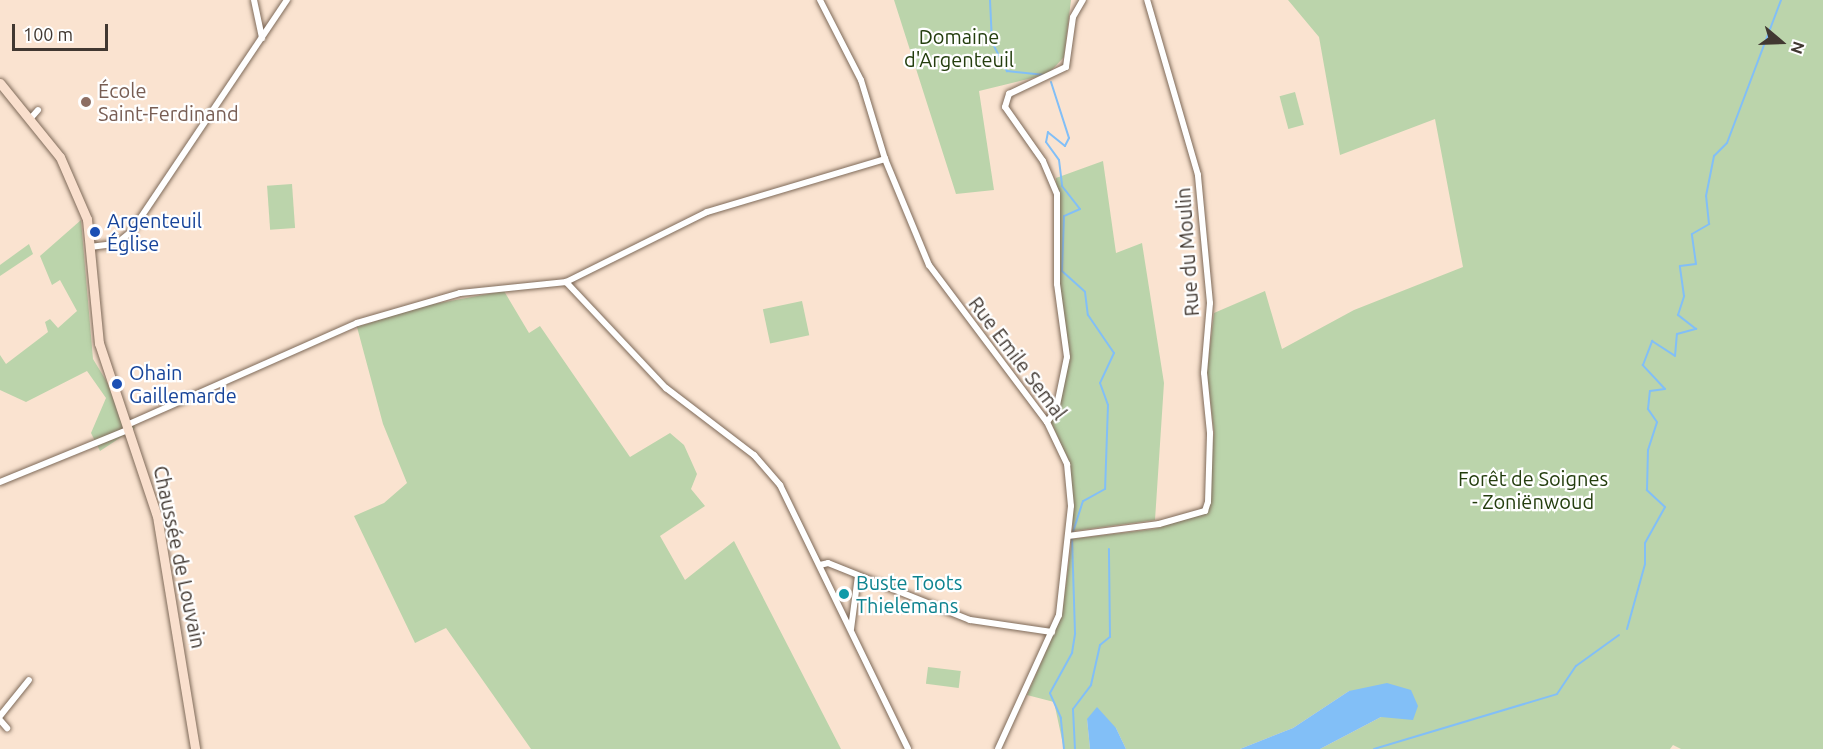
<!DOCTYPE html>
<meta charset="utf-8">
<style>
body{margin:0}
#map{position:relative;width:1823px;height:749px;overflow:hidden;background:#fae3d0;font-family:Ubuntu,sans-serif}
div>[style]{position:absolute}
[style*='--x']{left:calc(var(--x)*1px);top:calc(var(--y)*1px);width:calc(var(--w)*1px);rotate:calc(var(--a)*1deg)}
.green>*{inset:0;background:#bbd4ab;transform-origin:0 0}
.water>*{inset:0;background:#82bff7}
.stream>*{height:2px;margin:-1px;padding:0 1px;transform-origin:1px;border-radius:1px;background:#82bff7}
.roads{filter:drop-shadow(0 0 2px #7e6a59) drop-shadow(0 0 2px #7e6a59)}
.street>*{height:6px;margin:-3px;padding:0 3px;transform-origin:3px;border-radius:3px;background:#fff}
.secondary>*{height:9px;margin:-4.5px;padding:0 4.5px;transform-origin:4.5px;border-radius:4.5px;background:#f9dfcd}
.dots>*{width:16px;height:16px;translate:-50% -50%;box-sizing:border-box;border:3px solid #fff;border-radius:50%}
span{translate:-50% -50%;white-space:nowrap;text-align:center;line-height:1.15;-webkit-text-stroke:4.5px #fff;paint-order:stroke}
.park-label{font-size:20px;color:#243e0e}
.education-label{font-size:20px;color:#785e54}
.left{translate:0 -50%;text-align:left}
.transit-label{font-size:20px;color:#164399}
.street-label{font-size:20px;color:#413831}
.culture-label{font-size:20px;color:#0d838f}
.north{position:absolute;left:1751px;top:12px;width:60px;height:60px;-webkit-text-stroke:4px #fff;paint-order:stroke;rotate:109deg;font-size:16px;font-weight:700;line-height:24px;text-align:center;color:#413831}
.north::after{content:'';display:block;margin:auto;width:21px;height:27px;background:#413831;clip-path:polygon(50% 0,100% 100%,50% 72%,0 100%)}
.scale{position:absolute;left:12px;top:24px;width:96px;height:27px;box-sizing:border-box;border:3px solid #413831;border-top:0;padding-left:8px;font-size:18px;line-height:21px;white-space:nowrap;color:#413831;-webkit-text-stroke:4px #fff;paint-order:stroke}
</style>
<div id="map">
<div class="green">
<i style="clip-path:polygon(894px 0,1071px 0,1064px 57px,1048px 74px,979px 91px,994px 190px,956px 194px)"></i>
<i style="clip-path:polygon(1288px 0,1823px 0,1823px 749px,1681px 749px,1673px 745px,1670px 749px,1320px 749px,1381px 717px,1349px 691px,1293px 728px,1240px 749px,1126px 749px,1116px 728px,1087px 719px,1090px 749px,1064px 749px,1054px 702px,1027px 695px,1062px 615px,1072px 539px,1155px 529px,1207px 512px,1214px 432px,1207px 372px,1214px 313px,1265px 291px,1282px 349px,1354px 310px,1463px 267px,1435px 119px,1340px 155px,1319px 37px)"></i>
<i style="left:1295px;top:92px;width:34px;height:16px;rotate:75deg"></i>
<i style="clip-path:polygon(1103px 161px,1116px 253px,1142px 243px,1164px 383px,1155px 520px,1073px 531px,1070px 464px,1051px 422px,1070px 357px,1059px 284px,1056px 178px)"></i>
<i style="left:292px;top:184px;width:44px;height:25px;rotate:86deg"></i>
<i style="clip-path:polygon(81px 220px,93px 359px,135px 428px,100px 451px,91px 433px,106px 398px,87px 371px,26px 402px,0 390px,0 355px,6px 364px,48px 332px,45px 322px,50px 319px,58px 328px,77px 311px,60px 280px,52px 285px,40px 256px)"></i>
<i style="clip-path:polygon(29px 244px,33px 254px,0 276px,0 265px)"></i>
<i style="clip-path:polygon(504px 291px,529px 333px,540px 326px,630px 457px,670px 433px,684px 445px,697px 474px,691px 489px,705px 506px,660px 536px,685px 580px,734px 541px,841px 749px,531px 749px,446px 628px,415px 643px,354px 516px,384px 503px,407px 483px,383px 424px,357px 327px,423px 306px)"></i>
<i style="left:802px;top:301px;width:35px;height:40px;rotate:78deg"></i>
<i style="left:928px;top:667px;width:33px;height:17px;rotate:7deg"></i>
</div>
<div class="water">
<i style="clip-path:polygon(1387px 683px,1411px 690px,1418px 706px,1413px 720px,1381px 717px,1320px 749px,1240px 749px,1293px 728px,1349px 691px)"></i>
<i style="clip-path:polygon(1097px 707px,1116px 728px,1126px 749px,1090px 749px,1087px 719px)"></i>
</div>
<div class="stream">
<i style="--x:990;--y:0;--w:42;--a:87.3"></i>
<i style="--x:992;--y:42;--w:33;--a:63"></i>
<i style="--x:1007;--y:71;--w:38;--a:6"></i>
<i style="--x:1051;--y:82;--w:59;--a:72.2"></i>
<i style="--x:1069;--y:138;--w:9;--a:117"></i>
<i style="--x:1065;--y:146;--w:22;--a:-141"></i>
<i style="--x:1048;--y:132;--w:10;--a:101"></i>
<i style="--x:1046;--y:142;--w:22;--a:54"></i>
<i style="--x:1059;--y:160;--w:26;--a:83"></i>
<i style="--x:1062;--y:186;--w:29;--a:52"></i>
<i style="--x:1080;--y:209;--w:17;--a:156"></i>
<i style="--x:1064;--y:216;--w:55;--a:92.1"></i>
<i style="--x:1062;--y:271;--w:31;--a:42"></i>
<i style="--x:1085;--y:292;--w:23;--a:83"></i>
<i style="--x:1088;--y:315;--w:46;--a:55.6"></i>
<i style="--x:1114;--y:353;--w:33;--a:115"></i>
<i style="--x:1100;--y:383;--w:23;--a:70"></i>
<i style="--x:1108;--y:405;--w:84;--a:92"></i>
<i style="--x:1105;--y:489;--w:25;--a:151"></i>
<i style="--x:1083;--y:501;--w:32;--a:108"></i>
<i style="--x:1627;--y:629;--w:67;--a:-74.5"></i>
<i style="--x:1645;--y:564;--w:21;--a:-90"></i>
<i style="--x:1645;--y:543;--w:41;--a:-60.9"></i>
<i style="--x:1665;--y:507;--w:25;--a:-137"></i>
<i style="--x:1647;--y:490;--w:40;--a:-88.6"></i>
<i style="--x:1648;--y:450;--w:29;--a:-72"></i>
<i style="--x:1657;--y:422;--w:16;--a:-125"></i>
<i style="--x:1648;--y:409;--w:18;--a:-84"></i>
<i style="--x:1650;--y:391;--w:15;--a:-8"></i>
<i style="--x:1665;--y:389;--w:33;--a:-133"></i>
<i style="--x:1643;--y:365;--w:26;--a:-69"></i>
<i style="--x:1652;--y:341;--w:27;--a:33"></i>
<i style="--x:1675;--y:356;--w:22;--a:-85"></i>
<i style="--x:1677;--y:334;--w:20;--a:-15"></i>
<i style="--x:1696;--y:329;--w:23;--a:-142"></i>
<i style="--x:1678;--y:315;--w:20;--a:-72"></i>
<i style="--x:1684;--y:296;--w:30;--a:-98"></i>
<i style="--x:1680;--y:266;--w:16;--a:-7"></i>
<i style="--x:1696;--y:264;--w:30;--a:-98"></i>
<i style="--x:1692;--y:234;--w:20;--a:-30"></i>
<i style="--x:1709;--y:224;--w:28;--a:-96"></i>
<i style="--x:1706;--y:196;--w:41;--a:-78.7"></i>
<i style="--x:1714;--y:156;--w:18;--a:-45"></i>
<i style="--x:1727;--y:143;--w:153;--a:-69.3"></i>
<i style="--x:1064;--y:749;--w:31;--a:-96"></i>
<i style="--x:1061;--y:718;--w:27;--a:-114"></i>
<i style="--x:1050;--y:693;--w:46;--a:-61.2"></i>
<i style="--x:1072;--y:653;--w:20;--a:-81"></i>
<i style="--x:1075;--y:633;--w:94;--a:-91.8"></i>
<i style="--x:1075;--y:749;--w:40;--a:-92.9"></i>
<i style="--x:1073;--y:709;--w:30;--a:-53"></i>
<i style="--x:1091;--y:685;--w:41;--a:-77.3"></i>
<i style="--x:1100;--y:645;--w:13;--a:-39"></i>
<i style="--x:1110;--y:637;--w:88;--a:-90.7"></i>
<i style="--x:1374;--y:749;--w:191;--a:-16.7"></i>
<i style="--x:1557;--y:694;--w:34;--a:-56"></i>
<i style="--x:1576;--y:666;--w:53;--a:-35.8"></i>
</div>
<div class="roads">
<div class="street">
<i style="--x:254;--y:0;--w:39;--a:78"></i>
<i style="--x:820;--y:0;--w:90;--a:62.9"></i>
<i style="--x:861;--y:80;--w:83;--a:73.1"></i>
<i style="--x:885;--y:159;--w:115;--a:67.5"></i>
<i style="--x:929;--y:265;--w:196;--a:53.1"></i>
<i style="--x:1047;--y:422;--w:47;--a:64.5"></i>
<i style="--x:1067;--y:464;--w:42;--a:84.6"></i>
<i style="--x:1071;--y:506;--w:110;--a:96.3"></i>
<i style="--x:1059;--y:615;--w:147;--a:114.5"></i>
<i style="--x:30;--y:119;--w:12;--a:-48"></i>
<i style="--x:90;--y:247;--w:26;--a:-7"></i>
<i style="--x:116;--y:244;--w:19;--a:-39"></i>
<i style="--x:131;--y:232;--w:280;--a:-56.1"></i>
<i style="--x:566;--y:282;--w:146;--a:46.7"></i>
<i style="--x:666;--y:388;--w:111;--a:37.3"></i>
<i style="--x:754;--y:455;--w:40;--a:49"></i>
<i style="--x:780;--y:485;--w:293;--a:64.1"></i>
<i style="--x:1047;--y:422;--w:15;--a:-53"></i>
<i style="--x:1056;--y:410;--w:54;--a:-78.3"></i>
<i style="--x:1067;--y:357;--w:74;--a:-97.8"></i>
<i style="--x:1057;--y:284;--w:90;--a:-90"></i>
<i style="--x:1057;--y:194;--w:36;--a:-113"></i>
<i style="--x:1043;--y:161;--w:66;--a:-125.1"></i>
<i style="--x:1005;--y:107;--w:14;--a:-73"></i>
<i style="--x:1009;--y:94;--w:63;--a:-25.3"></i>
<i style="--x:1066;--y:67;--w:50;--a:-82"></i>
<i style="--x:1073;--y:17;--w:20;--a:-60"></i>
<i style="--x:129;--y:424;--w:249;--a:-23.9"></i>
<i style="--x:357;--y:323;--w:107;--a:-16.2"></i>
<i style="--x:460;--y:293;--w:107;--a:-5.9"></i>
<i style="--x:566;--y:282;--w:157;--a:-26.4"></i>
<i style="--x:707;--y:212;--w:186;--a:-16.6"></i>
<i style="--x:0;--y:482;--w:140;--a:-22.2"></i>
<i style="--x:1068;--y:536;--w:92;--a:-7.5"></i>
<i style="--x:1159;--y:524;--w:48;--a:-15.8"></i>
<i style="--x:1205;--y:511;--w:9;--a:-72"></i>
<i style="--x:1208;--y:502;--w:69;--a:-88.3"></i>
<i style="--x:1210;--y:433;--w:60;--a:-95.7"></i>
<i style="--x:1204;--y:373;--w:70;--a:-85.1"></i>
<i style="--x:1210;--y:303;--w:129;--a:-95.4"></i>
<i style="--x:1198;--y:175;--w:182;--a:-106.2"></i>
<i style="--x:820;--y:565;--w:8;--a:-14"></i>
<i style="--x:828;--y:563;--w:153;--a:21.9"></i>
<i style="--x:970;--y:620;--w:83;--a:8.3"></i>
<i style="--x:851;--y:629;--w:53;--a:-82.5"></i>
<i style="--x:0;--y:716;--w:46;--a:-51.1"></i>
<i style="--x:0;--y:720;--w:11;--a:49"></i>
</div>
<div class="secondary">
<i style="--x:0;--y:83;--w:95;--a:51"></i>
<i style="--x:60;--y:157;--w:68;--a:66.5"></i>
<i style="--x:87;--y:219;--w:125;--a:84.5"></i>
<i style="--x:99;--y:343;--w:182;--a:71.5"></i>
<i style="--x:157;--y:516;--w:236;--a:80.7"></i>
</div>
</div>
<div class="dots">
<i style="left:86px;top:102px;background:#8d6e63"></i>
<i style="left:95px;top:232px;background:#1a4fb4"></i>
<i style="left:117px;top:384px;background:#1a4fb4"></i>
<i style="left:844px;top:594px;background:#0f9aa8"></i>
</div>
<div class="park-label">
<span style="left:959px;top:48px">Domaine<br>d'Argenteuil</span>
<span style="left:1533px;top:490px">Forêt de Soignes<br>- Zoniënwoud</span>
</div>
<div class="education-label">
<span class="left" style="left:98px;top:102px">École<br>Saint-Ferdinand</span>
</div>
<div class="transit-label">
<span class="left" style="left:107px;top:232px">Argenteuil<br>Église</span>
<span class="left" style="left:129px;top:384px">Ohain<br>Gaillemarde</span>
</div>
<div class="street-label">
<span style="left:1187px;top:252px;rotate:-94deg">Rue du Moulin</span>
<span style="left:1018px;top:358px;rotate:53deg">Rue Emile Semal</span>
<span style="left:180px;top:557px;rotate:78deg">Chaussée de Louvain</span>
</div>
<div class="culture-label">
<span class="left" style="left:856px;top:594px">Buste Toots<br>Thielemans</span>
</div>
<div class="north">N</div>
<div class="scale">100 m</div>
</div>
